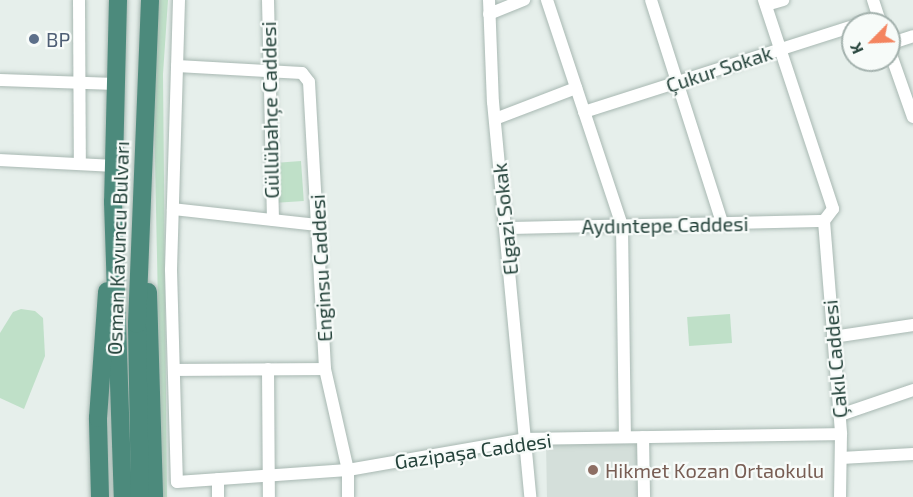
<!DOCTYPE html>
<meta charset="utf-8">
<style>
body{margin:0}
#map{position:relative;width:913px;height:497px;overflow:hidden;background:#e6efeb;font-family:"Exo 2",sans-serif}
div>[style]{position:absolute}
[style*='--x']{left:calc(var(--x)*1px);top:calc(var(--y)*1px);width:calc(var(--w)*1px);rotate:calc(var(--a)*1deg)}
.built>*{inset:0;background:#d4dfda;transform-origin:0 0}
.green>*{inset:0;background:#bfe0c8;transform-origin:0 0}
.roads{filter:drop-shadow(0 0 2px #a8b8b2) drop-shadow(0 0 2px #a8b8b2)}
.minor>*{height:12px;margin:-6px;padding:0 6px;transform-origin:6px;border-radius:6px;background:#fff}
.trunk>*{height:18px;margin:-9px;padding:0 9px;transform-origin:9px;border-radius:9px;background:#4c8a7c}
.dots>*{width:16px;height:16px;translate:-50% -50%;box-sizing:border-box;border:3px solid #f7fbf9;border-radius:50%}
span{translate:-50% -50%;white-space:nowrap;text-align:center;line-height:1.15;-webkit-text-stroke:4.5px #f7fbf9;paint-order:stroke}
.service-label{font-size:20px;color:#4e5e75}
.left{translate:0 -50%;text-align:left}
.street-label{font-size:20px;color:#24423a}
.education-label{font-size:20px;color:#785e54}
.north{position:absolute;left:841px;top:12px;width:60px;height:60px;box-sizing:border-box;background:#f7fbf9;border:2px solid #a3b1ad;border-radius:50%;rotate:246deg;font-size:16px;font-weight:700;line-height:24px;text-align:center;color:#24423a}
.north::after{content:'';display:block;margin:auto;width:21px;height:27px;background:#f4845f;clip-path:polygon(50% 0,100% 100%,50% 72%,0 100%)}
</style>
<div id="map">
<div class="built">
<i style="left:639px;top:441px;width:56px;height:93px;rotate:89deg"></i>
</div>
<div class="green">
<i style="clip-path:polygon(158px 0,168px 0,163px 74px,167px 497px,162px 497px,153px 64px)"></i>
<i style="left:301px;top:161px;width:40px;height:27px;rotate:86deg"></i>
<i style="clip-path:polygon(21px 309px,35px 311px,43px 318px,45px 356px,24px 409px,0 398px,0 333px,13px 312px)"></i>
<i style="left:730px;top:314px;width:29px;height:43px;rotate:86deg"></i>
</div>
<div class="roads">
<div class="minor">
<i style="--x:79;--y:0;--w:164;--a:89.7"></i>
<i style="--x:179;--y:0;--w:270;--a:91.7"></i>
<i style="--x:171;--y:270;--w:212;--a:88.4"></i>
<i style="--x:177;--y:482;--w:171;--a:-4"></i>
<i style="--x:348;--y:470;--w:181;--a:-9.9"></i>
<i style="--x:526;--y:439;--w:315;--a:-0.9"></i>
<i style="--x:268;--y:0;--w:220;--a:88.7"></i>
<i style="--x:489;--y:0;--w:102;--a:87.8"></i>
<i style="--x:493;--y:102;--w:397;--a:84.6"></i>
<i style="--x:547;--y:0;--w:238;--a:71.6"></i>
<i style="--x:622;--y:226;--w:211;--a:89.2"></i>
<i style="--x:651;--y:0;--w:234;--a:72.3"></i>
<i style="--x:764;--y:0;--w:220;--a:71.7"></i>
<i style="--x:833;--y:209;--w:15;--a:127"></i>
<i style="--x:873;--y:0;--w:25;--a:72"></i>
<i style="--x:766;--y:5;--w:18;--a:-16"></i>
<i style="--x:489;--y:14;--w:38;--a:-22"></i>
<i style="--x:858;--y:24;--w:22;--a:-16"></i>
<i style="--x:889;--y:44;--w:25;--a:-18"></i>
<i style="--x:889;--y:49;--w:72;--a:70.6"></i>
<i style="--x:177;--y:66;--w:125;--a:3.2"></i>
<i style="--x:302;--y:73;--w:11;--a:52"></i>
<i style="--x:309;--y:82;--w:287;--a:86.8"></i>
<i style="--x:325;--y:369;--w:104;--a:77.2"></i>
<i style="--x:348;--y:470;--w:27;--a:90"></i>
<i style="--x:0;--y:80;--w:116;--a:2"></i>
<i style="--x:584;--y:112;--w:282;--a:-17.7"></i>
<i style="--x:495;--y:119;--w:87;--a:-20.9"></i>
<i style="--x:0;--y:160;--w:114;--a:3"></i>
<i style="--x:173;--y:209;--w:146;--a:6.3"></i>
<i style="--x:824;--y:221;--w:214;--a:85.4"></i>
<i style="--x:841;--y:434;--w:63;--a:90.9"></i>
<i style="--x:506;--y:228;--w:318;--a:-1.3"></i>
<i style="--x:833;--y:337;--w:81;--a:-8.5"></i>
<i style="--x:268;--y:369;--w:128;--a:89.6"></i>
<i style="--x:174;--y:370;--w:151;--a:-0.4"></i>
<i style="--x:840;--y:415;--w:77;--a:-18.9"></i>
<i style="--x:643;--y:437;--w:60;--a:89"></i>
<i style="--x:841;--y:458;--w:72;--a:-3.2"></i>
<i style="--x:218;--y:479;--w:18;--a:90"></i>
</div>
<div class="trunk">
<i style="--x:118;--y:0;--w:202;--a:91.4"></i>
<i style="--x:113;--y:202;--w:295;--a:88.1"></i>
<i style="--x:148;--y:292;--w:205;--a:88.3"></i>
<i style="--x:100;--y:497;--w:79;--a:-91.5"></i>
<i style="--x:98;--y:418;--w:127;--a:-85.9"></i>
<i style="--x:140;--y:497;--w:173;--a:-91"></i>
<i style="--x:137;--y:324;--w:324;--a:-87.7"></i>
</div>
</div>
<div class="dots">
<i style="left:34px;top:39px;background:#5c6f8a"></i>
<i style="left:593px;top:470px;background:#8d6e63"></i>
</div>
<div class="service-label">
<span class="left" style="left:46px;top:39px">BP</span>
</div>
<div class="street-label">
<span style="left:719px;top:69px;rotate:-18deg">Çukur Sokak</span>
<span style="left:270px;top:110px;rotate:-91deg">Güllübahçe Caddesi</span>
<span style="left:505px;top:219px;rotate:-96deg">Elgazi Sokak</span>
<span style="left:665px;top:225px;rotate:-1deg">Aydıntepe Caddesi</span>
<span style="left:118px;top:248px;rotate:-88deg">Osman Kavuncu Bulvarı</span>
<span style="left:321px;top:268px;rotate:-93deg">Enginsu Caddesi</span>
<span style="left:835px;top:359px;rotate:-95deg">Çakıl Caddesi</span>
<span style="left:473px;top:451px;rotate:-8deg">Gazipaşa Caddesi</span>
</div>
<div class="education-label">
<span class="left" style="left:605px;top:470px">Hikmet Kozan Ortaokulu</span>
</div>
<div class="north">K</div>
</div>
